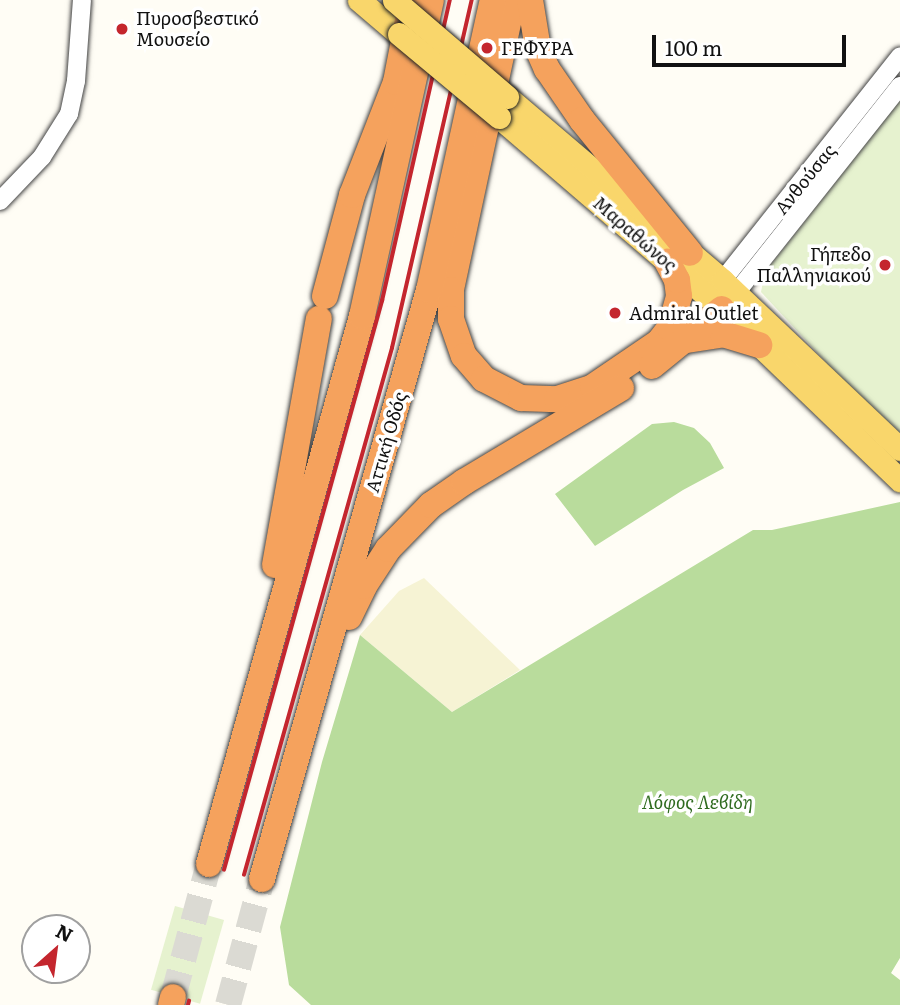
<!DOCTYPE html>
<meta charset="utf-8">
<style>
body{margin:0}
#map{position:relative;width:900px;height:1005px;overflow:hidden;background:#fffdf5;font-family:Literata,serif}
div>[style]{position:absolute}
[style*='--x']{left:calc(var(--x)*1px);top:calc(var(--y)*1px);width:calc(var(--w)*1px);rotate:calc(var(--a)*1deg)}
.farmland>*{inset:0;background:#f6f3d4}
.forest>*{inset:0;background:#b9dc9c}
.pitch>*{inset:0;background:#e6f2cf;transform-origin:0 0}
.motorway-tunnel>*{height:26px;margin-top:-13px;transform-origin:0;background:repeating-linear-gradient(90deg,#dbdad3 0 26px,transparent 0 39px)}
.roads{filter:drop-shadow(0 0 2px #444) drop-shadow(0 0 2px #444)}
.tertiary>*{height:18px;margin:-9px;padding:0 9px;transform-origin:9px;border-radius:9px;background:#fff}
.primary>*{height:23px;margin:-11.5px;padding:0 11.5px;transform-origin:11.5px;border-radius:11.5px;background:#f9d66b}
.motorway>*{height:26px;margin:-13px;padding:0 13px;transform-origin:13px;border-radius:13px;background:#f5a25d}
.rail>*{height:3.5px;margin:-1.75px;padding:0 1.75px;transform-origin:1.75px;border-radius:1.75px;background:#c4262e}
.bridges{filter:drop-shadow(0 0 2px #222) drop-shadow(0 0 2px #222)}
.primary-bridge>*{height:23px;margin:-11.5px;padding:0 11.5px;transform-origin:11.5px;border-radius:11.5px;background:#f9d66b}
.dots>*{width:19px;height:19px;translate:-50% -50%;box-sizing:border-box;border:4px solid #fff;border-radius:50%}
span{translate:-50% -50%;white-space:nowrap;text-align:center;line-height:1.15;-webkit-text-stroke:7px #fff;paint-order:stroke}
.poi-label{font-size:18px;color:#111}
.left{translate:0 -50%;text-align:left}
.right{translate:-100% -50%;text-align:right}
.street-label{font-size:18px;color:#111}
.park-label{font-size:18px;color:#2f6b1f;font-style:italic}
.north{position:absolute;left:21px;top:914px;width:70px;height:70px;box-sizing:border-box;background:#fff;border:2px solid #a0a0a0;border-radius:50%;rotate:28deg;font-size:19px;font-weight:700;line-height:28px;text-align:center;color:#111}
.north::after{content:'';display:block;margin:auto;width:24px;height:32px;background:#c4262e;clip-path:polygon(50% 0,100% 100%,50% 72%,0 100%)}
.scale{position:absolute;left:652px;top:35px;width:194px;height:32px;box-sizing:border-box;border:4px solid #111;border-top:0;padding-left:9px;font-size:21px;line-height:24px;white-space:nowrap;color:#111;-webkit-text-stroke:5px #fff;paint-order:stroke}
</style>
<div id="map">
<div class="farmland">
<i style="clip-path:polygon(424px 578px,520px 670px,452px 712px,360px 635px,399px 591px)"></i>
</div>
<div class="forest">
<i style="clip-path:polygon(674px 422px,694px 428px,710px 443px,724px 468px,683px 490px,595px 546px,555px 494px,652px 424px)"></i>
<i style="clip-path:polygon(900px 502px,900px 958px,891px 973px,900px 980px,900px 1005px,311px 1005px,289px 985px,280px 927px,322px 762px,360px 635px,452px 712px,753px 530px,772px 530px)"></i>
</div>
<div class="pitch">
<i style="clip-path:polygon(900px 100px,900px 442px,761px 292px,765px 272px)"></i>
<i style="left:175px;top:906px;width:51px;height:87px;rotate:16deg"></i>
</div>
<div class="motorway-tunnel">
<i style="--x:173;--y:997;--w:138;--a:-74.9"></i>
<i style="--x:228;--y:1005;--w:131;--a:-74.9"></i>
</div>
<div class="roads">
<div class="tertiary">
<i style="--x:0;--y:201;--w:61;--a:-46.3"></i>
<i style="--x:42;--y:157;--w:51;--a:-57.9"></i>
<i style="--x:69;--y:114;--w:34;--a:-78"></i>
<i style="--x:76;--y:81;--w:81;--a:-85.8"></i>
<i style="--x:715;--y:290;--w:298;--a:-51.6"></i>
<i style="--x:728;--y:303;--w:277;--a:-51.6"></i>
</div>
<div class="primary">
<i style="--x:359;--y:0;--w:52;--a:40.4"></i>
<i style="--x:507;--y:97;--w:284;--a:40.4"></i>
<i style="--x:723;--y:281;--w:244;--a:43.5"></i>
<i style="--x:499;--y:117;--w:294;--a:40.7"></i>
<i style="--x:722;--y:309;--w:247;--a:43.9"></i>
</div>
<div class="motorway">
<i style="--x:513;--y:0;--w:297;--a:102.1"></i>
<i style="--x:451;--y:290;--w:29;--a:90"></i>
<i style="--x:451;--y:319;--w:39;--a:71"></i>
<i style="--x:464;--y:356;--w:30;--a:49"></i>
<i style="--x:484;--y:379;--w:42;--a:27.2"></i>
<i style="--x:521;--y:398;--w:36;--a:2"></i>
<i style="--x:557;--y:399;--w:38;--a:-18"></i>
<i style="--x:593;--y:387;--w:80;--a:-34.3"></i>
<i style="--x:659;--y:342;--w:18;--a:-52"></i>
<i style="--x:670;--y:328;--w:33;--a:-74"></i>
<i style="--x:679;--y:296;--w:16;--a:-97"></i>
<i style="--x:677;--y:280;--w:21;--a:-118"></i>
<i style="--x:530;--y:0;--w:50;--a:80.7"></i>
<i style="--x:538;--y:49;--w:22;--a:66"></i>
<i style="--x:547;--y:69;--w:62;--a:55.5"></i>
<i style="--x:582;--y:120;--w:171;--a:50.9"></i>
<i style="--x:325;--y:296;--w:105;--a:-75"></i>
<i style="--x:352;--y:195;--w:121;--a:-68.7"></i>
<i style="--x:396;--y:82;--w:84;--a:-79"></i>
<i style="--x:687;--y:340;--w:36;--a:-9"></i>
<i style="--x:723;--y:334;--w:38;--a:17"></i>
<i style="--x:652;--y:366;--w:90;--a:-39.2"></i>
<i style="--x:275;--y:565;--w:250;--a:-79.9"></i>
<i style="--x:349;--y:617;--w:34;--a:-64"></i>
<i style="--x:364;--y:586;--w:44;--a:-57"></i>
<i style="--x:388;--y:549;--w:62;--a:-45.7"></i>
<i style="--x:431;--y:505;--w:40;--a:-34.9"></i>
<i style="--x:464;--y:482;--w:183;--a:-30.9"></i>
<i style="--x:209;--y:864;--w:569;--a:-74.4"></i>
<i style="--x:362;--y:316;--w:323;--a:-77.7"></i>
<i style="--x:262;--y:879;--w:612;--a:-74.17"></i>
<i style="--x:429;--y:290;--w:297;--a:-77.6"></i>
<i style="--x:171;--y:1005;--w:8;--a:-76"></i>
</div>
</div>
<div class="rail">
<i style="--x:224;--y:870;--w:591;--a:-74.48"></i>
<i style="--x:382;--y:301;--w:309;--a:-77.3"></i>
<i style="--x:244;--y:875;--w:547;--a:-74.31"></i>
<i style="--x:392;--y:348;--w:357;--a:-77.1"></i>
<i style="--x:188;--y:1005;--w:4;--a:-76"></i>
</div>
<div class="bridges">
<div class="primary-bridge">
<i style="--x:394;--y:0;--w:149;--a:40.6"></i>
<i style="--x:399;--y:34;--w:130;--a:39.7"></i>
</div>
</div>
<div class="dots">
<i style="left:122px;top:29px;background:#c4262e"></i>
<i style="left:487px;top:48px;background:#c4262e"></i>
<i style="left:885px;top:265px;background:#c4262e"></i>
<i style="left:615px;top:313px;background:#c4262e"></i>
</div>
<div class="poi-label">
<span class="left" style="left:136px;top:29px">Πυροσβεστικό<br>Μουσείο</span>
<span class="left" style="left:501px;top:48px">ΓΕΦΥΡΑ</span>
<span class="right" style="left:871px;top:265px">Γήπεδο<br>Παλληνιακού</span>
<span class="left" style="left:629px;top:313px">Admiral Outlet</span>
</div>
<div class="street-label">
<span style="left:805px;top:179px;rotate:-51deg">Ανθούσας</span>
<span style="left:635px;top:234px;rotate:41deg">Μαραθώνος</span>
<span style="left:386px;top:442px;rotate:-74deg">Αττική Οδός</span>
</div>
<div class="park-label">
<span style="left:697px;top:802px">Λόφος Λεβίδη</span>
</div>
<div class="north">N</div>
<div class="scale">100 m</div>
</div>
